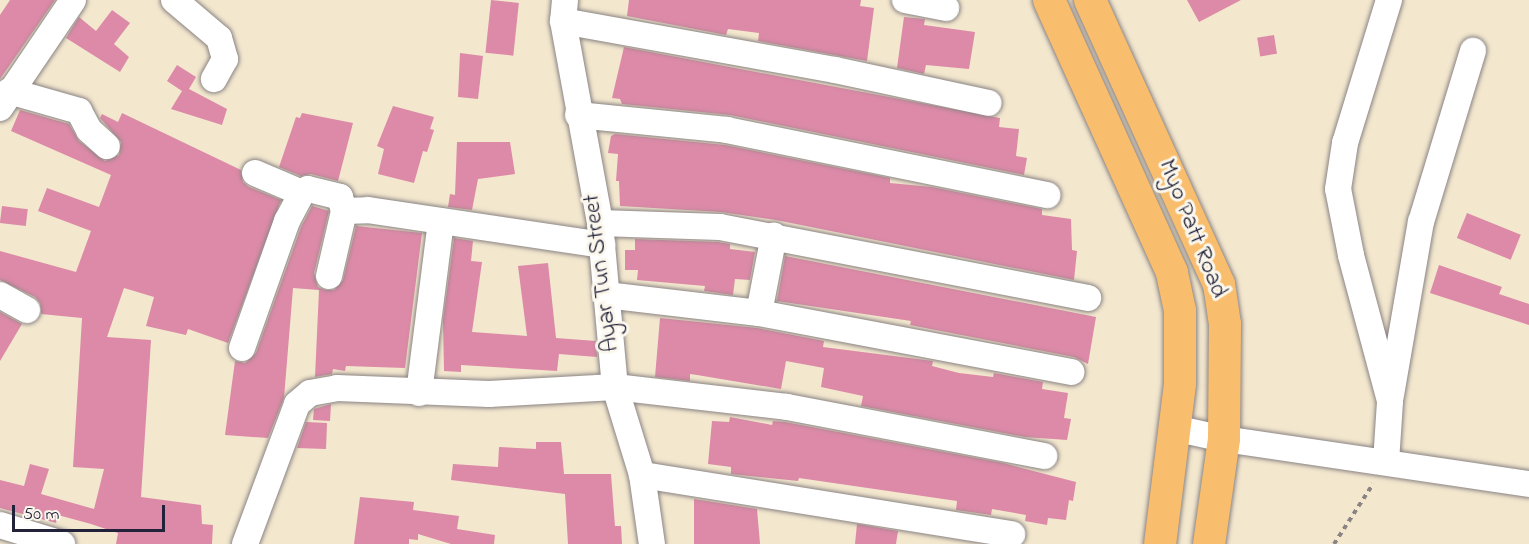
<!DOCTYPE html>
<style>
body{margin:0}
#map{position:relative;width:1529px;height:544px;overflow:hidden;background:#f3e7ce;font-family:"Indie Flower",sans-serif}
div>[style]{position:absolute}
[style*='--x']{left:calc(var(--x)*1px);top:calc(var(--y)*1px);width:calc(var(--w)*1px);rotate:calc(var(--a)*1deg)}
.building>*{inset:0;background:#dc8aa7;transform-origin:0 0}
.path>*{height:4px;margin-top:-2px;transform-origin:0;background:repeating-linear-gradient(90deg,#8a8484 0 4.5px,transparent 0 9px)}
.roads{filter:drop-shadow(0 0 2px #8a8484) drop-shadow(0 0 2px #8a8484)}
.minor>*{height:26px;margin:-13px;padding:0 13px;transform-origin:13px;border-radius:13px;background:#fff}
.major>*{height:32px;margin:-16px;padding:0 16px;transform-origin:16px;border-radius:16px;background:#f9be6d}
span{translate:-50% -50%;white-space:nowrap;text-align:center;line-height:1.15;-webkit-text-stroke:6px #fbf7ec;paint-order:stroke}
.street-label{font-size:24px;color:#22223b}
.scale{position:absolute;left:12px;top:505px;width:153px;height:27px;box-sizing:border-box;border:3px solid #22223b;border-top:0;padding-left:8px;font-size:18px;line-height:21px;white-space:nowrap;color:#22223b;-webkit-text-stroke:4px #fbf7ec;paint-order:stroke}
</style>
<div id="map">
<div class="building">
<i style="clip-path:polygon(10px 0,55px 0,0 79px,0 15px)"></i>
<i style="left:491px;top:0;width:28px;height:53px;rotate:6deg"></i>
<i style="clip-path:polygon(629px 0,861px 0,860px 6px,874px 8px,867px 61px,758px 41px,759px 33px,728px 29px,726px 35px,627px 16px)"></i>
<i style="clip-path:polygon(1187px 0,1241px 0,1199px 22px)"></i>
<i style="clip-path:polygon(112px 10px,130px 23px,114px 44px,129px 57px,120px 72px,66px 38px,79px 17px,96px 31px)"></i>
<i style="clip-path:polygon(904px 17px,925px 19px,924px 25px,975px 32px,969px 69px,926px 65px,924px 74px,897px 68px)"></i>
<i style="left:1274px;top:35px;width:19px;height:17px;rotate:81deg"></i>
<i style="clip-path:polygon(624px 47px,1000px 118px,999px 127px,1019px 129px,1016px 156px,1027px 158px,1024px 175px,730px 115px,622px 104px,620px 99px,612px 98px)"></i>
<i style="clip-path:polygon(460px 53px,483px 56px,478px 99px,458px 97px)"></i>
<i style="clip-path:polygon(177px 65px,196px 77px,189px 89px,227px 109px,222px 125px,171px 109px,182px 91px,167px 81px)"></i>
<i style="clip-path:polygon(393px 106px,434px 117px,430px 129px,434px 130px,427px 152px,423px 151px,414px 183px,378px 174px,384px 149px,377px 146px)"></i>
<i style="clip-path:polygon(20px 110px,69px 124px,79px 141px,105px 161px,119px 155px,121px 142px,100px 118px,102px 114px,118px 122px,122px 113px,241px 170px,243px 182px,249px 187px,281px 200px,228px 343px,188px 329px,186px 335px,146px 326px,154px 297px,124px 288px,107px 337px,151px 340px,141px 497px,201px 505px,202px 524px,213px 525px,212px 544px,116px 544px,118px 533px,91px 524px,58px 515px,56px 523px,0 508px,0 480px,24px 486px,30px 464px,49px 469px,41px 494px,94px 509px,104px 469px,73px 467px,82px 318px,41px 314px,40px 303px,35px 297px,0 280px,0 251px,76px 272px,91px 231px,38px 211px,47px 188px,99px 207px,111px 175px,11px 131px)"></i>
<i style="clip-path:polygon(302px 113px,353px 123px,338px 181px,311px 174px,301px 176px,279px 167px,296px 117px,300px 118px)"></i>
<i style="clip-path:polygon(615px 134px,725px 145px,890px 178px,890px 183px,932px 187px,1042px 209px,1042px 215px,1071px 219px,1072px 250px,1077px 251px,1074px 280px,776px 220px,721px 212px,620px 206px,619px 181px,616px 181px,618px 154px,608px 153px,611px 136px)"></i>
<i style="clip-path:polygon(457px 142px,510px 142px,515px 174px,478px 179px,472px 210px,448px 207px,450px 194px,455px 195px)"></i>
<i style="left:2px;top:206px;width:26px;height:17px;rotate:7deg"></i>
<i style="clip-path:polygon(312px 206px,329px 211px,314px 273px,318px 287px,325px 290px,334px 290px,343px 280px,356px 226px,422px 233px,405px 368px,346px 366px,345px 371px,333px 369px,332px 374px,315px 377px,319px 290px,293px 288px,284px 398px,268px 438px,225px 435px,235px 361px,245px 363px,256px 353px,301px 227px)"></i>
<i style="left:1467px;top:213px;width:58px;height:27px;rotate:22deg"></i>
<i style="clip-path:polygon(454px 238px,473px 241px,471px 261px,482px 262px,472px 332px,527px 336px,518px 266px,548px 263px,556px 338px,596px 341px,597px 357px,559px 354px,557px 371px,461px 365px,461px 372px,444px 371px,443px 320px)"></i>
<i style="clip-path:polygon(635px 239px,718px 242px,730px 244px,730px 249px,755px 252px,750px 280px,735px 279px,733px 295px,704px 291px,705px 286px,637px 280px,638px 270px,625px 270px,625px 250px,635px 250px)"></i>
<i style="clip-path:polygon(785px 256px,1096px 317px,1088px 364px,1074px 357px,910px 325px,911px 321px,777px 301px)"></i>
<i style="clip-path:polygon(1439px 265px,1502px 287px,1499px 294px,1529px 304px,1529px 325px,1430px 293px)"></i>
<i style="clip-path:polygon(0 312px,22px 324px,0 361px)"></i>
<i style="clip-path:polygon(660px 318px,757px 328px,824px 341px,823px 347px,933px 361px,932px 366px,959px 373px,993px 377px,994px 373px,1043px 382px,1042px 389px,1068px 393px,1064px 418px,1071px 419px,1067px 440px,1025px 437px,861px 406px,863px 396px,821px 387px,824px 368px,786px 361px,781px 389px,697px 375px,690px 374px,690px 381px,655px 377px)"></i>
<i style="clip-path:polygon(331px 404px,330px 421px,313px 420px,314px 409px)"></i>
<i style="clip-path:polygon(730px 417px,772px 425px,773px 421px,785px 422px,1003px 463px,1076px 482px,1073px 501px,1069px 500px,1066px 520px,1048px 518px,1047px 525px,1025px 521px,1026px 515px,992px 509px,991px 515px,956px 510px,957px 501px,799px 478px,798px 481px,731px 474px,731px 467px,708px 464px,712px 421px,729px 422px)"></i>
<i style="clip-path:polygon(306px 422px,327px 423px,326px 449px,297px 448px)"></i>
<i style="clip-path:polygon(536px 442px,561px 442px,564px 474px,611px 474px,615px 526px,621px 526px,622px 544px,568px 544px,565px 494px,451px 480px,453px 464px,498px 467px,499px 447px,536px 449px)"></i>
<i style="clip-path:polygon(360px 497px,414px 502px,413px 510px,459px 516px,457px 529px,495px 535px,494px 544px,451px 544px,418px 534px,418px 540px,409px 539px,409px 544px,354px 544px)"></i>
<i style="clip-path:polygon(694px 499px,757px 509px,760px 544px,694px 544px)"></i>
<i style="clip-path:polygon(857px 524px,898px 531px,896px 544px,855px 544px)"></i>
</div>
<div class="path">
<i style="--x:1334;--y:544;--w:72;--a:-57"></i>
</div>
<div class="roads">
<div class="minor">
<i style="--x:174;--y:0;--w:59;--a:40.2"></i>
<i style="--x:219;--y:38;--w:22;--a:74"></i>
<i style="--x:225;--y:59;--w:23;--a:119"></i>
<i style="--x:565;--y:0;--w:21;--a:95"></i>
<i style="--x:563;--y:21;--w:205;--a:79.6"></i>
<i style="--x:600;--y:223;--w:165;--a:84.8"></i>
<i style="--x:615;--y:387;--w:92;--a:72.9"></i>
<i style="--x:642;--y:475;--w:70;--a:81.8"></i>
<i style="--x:905;--y:0;--w:42;--a:11"></i>
<i style="--x:563;--y:21;--w:276;--a:10.2"></i>
<i style="--x:835;--y:70;--w:157;--a:12.1"></i>
<i style="--x:9;--y:91;--w:73;--a:15.9"></i>
<i style="--x:79;--y:111;--w:21;--a:62"></i>
<i style="--x:89;--y:130;--w:24;--a:42"></i>
<i style="--x:0;--y:108;--w:130;--a:-55.9"></i>
<i style="--x:578;--y:115;--w:150;--a:5.7"></i>
<i style="--x:727;--y:130;--w:327;--a:11.5"></i>
<i style="--x:255;--y:173;--w:51;--a:23.1"></i>
<i style="--x:600;--y:223;--w:120;--a:1.9"></i>
<i style="--x:720;--y:227;--w:375;--a:10.9"></i>
<i style="--x:329;--y:276;--w:67;--a:-77"></i>
<i style="--x:0;--y:295;--w:31;--a:29"></i>
<i style="--x:606;--y:295;--w:154;--a:6.7"></i>
<i style="--x:759;--y:313;--w:318;--a:10.7"></i>
<i style="--x:759;--y:313;--w:79;--a:-79.1"></i>
<i style="--x:242;--y:348;--w:135;--a:-70.5"></i>
<i style="--x:287;--y:221;--w:32;--a:-62"></i>
<i style="--x:302;--y:193;--w:7;--a:-34"></i>
<i style="--x:308;--y:189;--w:33;--a:14"></i>
<i style="--x:340;--y:197;--w:15;--a:74"></i>
<i style="--x:344;--y:211;--w:24;--a:-2"></i>
<i style="--x:368;--y:210;--w:237;--a:8.5"></i>
<i style="--x:419;--y:393;--w:173;--a:-82.7"></i>
<i style="--x:1391;--y:395;--w:176;--a:-80.2"></i>
<i style="--x:1421;--y:222;--w:179;--a:-73.1"></i>
<i style="--x:1174;--y:428;--w:51;--a:12.4"></i>
<i style="--x:1224;--y:439;--w:308;--a:8.4"></i>
<i style="--x:1386;--y:462;--w:61;--a:-86.2"></i>
<i style="--x:1390;--y:401;--w:151;--a:-105"></i>
<i style="--x:1351;--y:255;--w:67;--a:-101.1"></i>
<i style="--x:1338;--y:189;--w:47;--a:-81.3"></i>
<i style="--x:1345;--y:143;--w:150;--a:-72.9"></i>
<i style="--x:642;--y:475;--w:375;--a:9.1"></i>
<i style="--x:0;--y:525;--w:65;--a:17"></i>
<i style="--x:245;--y:544;--w:149;--a:-69.6"></i>
<i style="--x:297;--y:404;--w:17;--a:-40"></i>
<i style="--x:310;--y:393;--w:27;--a:-10"></i>
<i style="--x:337;--y:388;--w:152;--a:2.3"></i>
<i style="--x:489;--y:394;--w:126;--a:-3.2"></i>
<i style="--x:615;--y:387;--w:173;--a:6.6"></i>
<i style="--x:787;--y:407;--w:262;--a:10.8"></i>
</div>
<div class="major">
<i style="--x:1049;--y:0;--w:299;--a:65.7"></i>
<i style="--x:1172;--y:273;--w:38;--a:78"></i>
<i style="--x:1180;--y:310;--w:74;--a:90"></i>
<i style="--x:1180;--y:384;--w:161;--a:97.1"></i>
<i style="--x:1090;--y:0;--w:312;--a:65.6"></i>
<i style="--x:1219;--y:284;--w:40;--a:81.5"></i>
<i style="--x:1225;--y:324;--w:115;--a:90.5"></i>
<i style="--x:1224;--y:439;--w:106;--a:98.1"></i>
</div>
</div>
<div class="street-label">
<span style="left:1192px;top:229px;rotate:68deg">Myo Patt Road</span>
<span style="left:602px;top:273px;rotate:-97deg">Ayar Tun Street</span>
</div>
<div class="scale">50 m</div>
</div>
